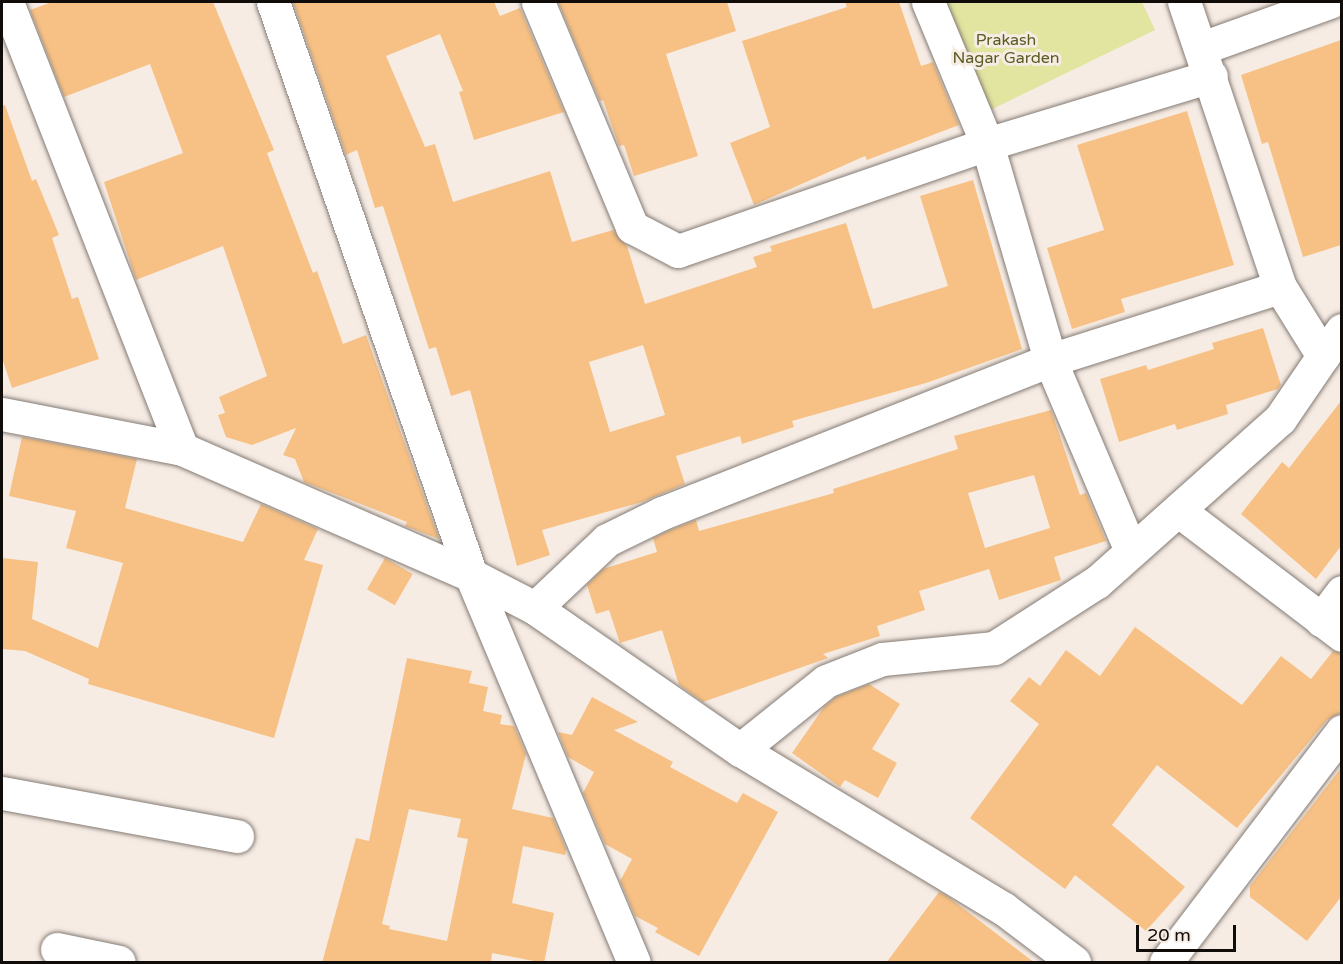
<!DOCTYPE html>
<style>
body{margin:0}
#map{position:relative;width:1343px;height:964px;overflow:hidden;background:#f6ece4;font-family:"Varela Round",sans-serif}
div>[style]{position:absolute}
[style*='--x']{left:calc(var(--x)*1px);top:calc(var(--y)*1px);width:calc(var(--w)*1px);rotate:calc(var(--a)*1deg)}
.green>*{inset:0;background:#e1e59f}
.building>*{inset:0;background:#f7c185;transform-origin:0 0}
.roads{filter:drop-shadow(0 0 2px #847b74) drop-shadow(0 0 2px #847b74)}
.street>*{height:33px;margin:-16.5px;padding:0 16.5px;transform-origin:16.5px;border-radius:16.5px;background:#fff}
span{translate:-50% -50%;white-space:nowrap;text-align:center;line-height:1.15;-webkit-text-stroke:6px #f6ece4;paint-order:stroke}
.park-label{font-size:16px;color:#595b23}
.frame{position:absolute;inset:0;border:3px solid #0f0c09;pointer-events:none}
.scale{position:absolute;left:1136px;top:925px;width:100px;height:27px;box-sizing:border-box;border:3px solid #0f0c09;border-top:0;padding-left:8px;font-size:18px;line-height:21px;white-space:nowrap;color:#0f0c09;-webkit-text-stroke:4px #f6ece4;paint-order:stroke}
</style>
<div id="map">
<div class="green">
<i style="clip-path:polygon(936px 2px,1142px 2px,1155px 30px,982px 114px)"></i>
</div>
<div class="building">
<i style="clip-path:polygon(52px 2px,213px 2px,274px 150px,267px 153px,313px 273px,317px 271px,343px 344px,366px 335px,439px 539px,405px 526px,407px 522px,304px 482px,295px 459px,283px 455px,296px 428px,252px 445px,226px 437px,218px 415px,225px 413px,219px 397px,267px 376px,223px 246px,136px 280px,104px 182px,183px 153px,150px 64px,64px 97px,30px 10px)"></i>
<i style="clip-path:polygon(evenodd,293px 2px,494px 2px,500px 16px,520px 8px,564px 112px,474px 140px,459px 92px,463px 91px,440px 34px,386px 56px,425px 147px,435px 144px,453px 202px,550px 171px,572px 242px,613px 230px,627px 246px,645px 304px,757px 267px,753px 257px,772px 251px,770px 246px,846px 223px,873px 309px,948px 286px,920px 196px,973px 180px,1022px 349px,926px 383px,792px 421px,794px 427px,742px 444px,740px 436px,676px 456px,685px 484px,642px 502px,542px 530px,550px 555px,517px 566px,470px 390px,451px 396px,436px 347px,429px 349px,383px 206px,375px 208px,357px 150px,346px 155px,293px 2px,643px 345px,665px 415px,610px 432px,589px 362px,643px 345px)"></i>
<i style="clip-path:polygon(558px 2px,727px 2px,736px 31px,666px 54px,698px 156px,634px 176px,624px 145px,619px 146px,603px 100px,600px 101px)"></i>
<i style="clip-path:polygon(845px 2px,899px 2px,921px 66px,933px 62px,959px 125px,867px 160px,865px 156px,754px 205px,730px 143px,770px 127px,742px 41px,847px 7px)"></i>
<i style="clip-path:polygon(1341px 40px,1341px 245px,1303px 257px,1268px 142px,1262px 144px,1241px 75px)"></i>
<i style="clip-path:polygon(5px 105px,32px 181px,36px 179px,59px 235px,52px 238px,72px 299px,78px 297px,99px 359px,12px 388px,2px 358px,2px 106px)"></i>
<i style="clip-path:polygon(1187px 111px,1234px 265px,1121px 299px,1125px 312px,1072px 329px,1047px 248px,1104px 230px,1077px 145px)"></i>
<i style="clip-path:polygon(1263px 328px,1281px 385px,1278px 389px,1226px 405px,1228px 414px,1177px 430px,1175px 424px,1119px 442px,1100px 379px,1146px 365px,1148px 370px,1214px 349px,1212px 343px)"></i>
<i style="clip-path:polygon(1341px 401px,1341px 546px,1316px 579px,1241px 514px,1282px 462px,1289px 468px)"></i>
<i style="clip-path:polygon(evenodd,1051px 410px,1080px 495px,1086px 493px,1106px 541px,1054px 557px,1061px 580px,999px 600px,989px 569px,919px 591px,925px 610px,877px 626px,880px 636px,823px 654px,828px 658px,703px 702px,679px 685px,662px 630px,620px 643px,609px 610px,596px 614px,587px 585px,603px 569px,657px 552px,653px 538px,670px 530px,696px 520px,699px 531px,834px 493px,833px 489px,958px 449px,954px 436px,1051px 410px,1034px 475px,1050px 528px,985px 548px,968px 493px,1034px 475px)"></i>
<i style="clip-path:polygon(22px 437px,137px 459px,125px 508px,243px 542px,261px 504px,318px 529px,304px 560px,323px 565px,274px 738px,88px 684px,89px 679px,25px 651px,2px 649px,2px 558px,38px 562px,32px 619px,98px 648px,123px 563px,66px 548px,76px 511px,9px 496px)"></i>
<i style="left:385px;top:558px;width:32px;height:36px;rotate:30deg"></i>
<i style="clip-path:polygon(1135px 627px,1242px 705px,1281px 656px,1311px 679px,1333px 651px,1341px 653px,1341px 713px,1327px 720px,1237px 828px,1157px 765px,1112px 825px,1185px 887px,1146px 931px,1075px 875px,1065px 889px,970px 818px,1039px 724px,1010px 701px,1029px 677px,1040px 686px,1066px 650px,1100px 676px)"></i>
<i style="clip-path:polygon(evenodd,407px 658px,472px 671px,469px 683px,488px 687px,483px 711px,502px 715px,500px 724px,514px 726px,526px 754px,512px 809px,553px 818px,566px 849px,565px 855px,523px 846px,512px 903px,554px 913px,544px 963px,492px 953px,491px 963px,322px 963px,356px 838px,369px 841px,407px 658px,409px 809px,461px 819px,457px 837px,468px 839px,447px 941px,389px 929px,390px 926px,382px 924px,409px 809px)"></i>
<i style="clip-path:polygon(869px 684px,900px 704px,872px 749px,897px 763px,878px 798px,845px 780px,840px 787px,792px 753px,824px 707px,836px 697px)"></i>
<i style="clip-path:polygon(592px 697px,638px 722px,614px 730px,673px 762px,670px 767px,737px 803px,743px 793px,778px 812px,699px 956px,655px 932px,658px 928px,635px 916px,620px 881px,632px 859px,605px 844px,583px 793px,594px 772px,568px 757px,558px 732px,572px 735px)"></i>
<i style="clip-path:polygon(1341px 768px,1341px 897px,1307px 941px,1250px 897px,1250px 886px)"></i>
<i style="clip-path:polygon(939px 892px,947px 896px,1035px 963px,886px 963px)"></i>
</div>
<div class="roads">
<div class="street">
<i style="--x:7;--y:2;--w:480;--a:68.6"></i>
<i style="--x:273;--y:2;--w:606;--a:70.94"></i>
<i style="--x:471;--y:575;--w:72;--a:27.3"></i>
<i style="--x:535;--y:608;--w:249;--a:34.7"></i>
<i style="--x:538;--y:2;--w:244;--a:67.3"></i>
<i style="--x:632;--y:227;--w:52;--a:27.6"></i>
<i style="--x:678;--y:251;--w:327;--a:-19.1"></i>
<i style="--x:987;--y:144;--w:225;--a:73.7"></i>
<i style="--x:1050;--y:360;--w:207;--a:67"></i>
<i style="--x:928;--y:2;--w:154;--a:67.4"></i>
<i style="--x:987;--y:144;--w:234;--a:-16.9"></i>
<i style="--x:1202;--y:48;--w:136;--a:-19.8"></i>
<i style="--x:1323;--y:356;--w:32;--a:-54"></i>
<i style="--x:2;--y:414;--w:183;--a:11"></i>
<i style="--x:182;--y:449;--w:315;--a:23.6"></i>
<i style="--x:471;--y:575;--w:420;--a:67.2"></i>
<i style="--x:1178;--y:510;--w:206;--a:37.3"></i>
<i style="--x:535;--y:608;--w:99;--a:-43.4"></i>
<i style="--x:607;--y:540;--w:61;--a:-26.1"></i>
<i style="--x:662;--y:513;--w:417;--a:-21.5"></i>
<i style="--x:1050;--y:360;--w:241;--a:-17.6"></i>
<i style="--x:1321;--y:620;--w:35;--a:-53"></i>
<i style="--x:2;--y:793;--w:239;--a:10.4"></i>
<i style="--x:57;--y:949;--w:63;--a:11.8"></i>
<i style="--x:1074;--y:962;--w:88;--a:-142.9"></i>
<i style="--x:1004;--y:909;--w:308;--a:-148.9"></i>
<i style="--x:740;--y:750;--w:110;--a:-38.7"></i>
<i style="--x:826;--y:681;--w:60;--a:-21.4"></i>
<i style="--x:882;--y:659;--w:113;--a:-5.6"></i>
<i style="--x:994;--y:648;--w:122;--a:-32.7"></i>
<i style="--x:1097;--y:582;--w:245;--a:-41.7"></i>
<i style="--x:1280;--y:419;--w:76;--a:-55.7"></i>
<i style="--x:1323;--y:356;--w:81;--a:-121.9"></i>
<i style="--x:1280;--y:287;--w:301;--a:-108.6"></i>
<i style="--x:1166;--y:962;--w:290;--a:-52.7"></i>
</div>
</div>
<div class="park-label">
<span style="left:1006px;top:49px">Prakash<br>Nagar Garden</span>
</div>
<div class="frame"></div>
<div class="scale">20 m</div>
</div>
